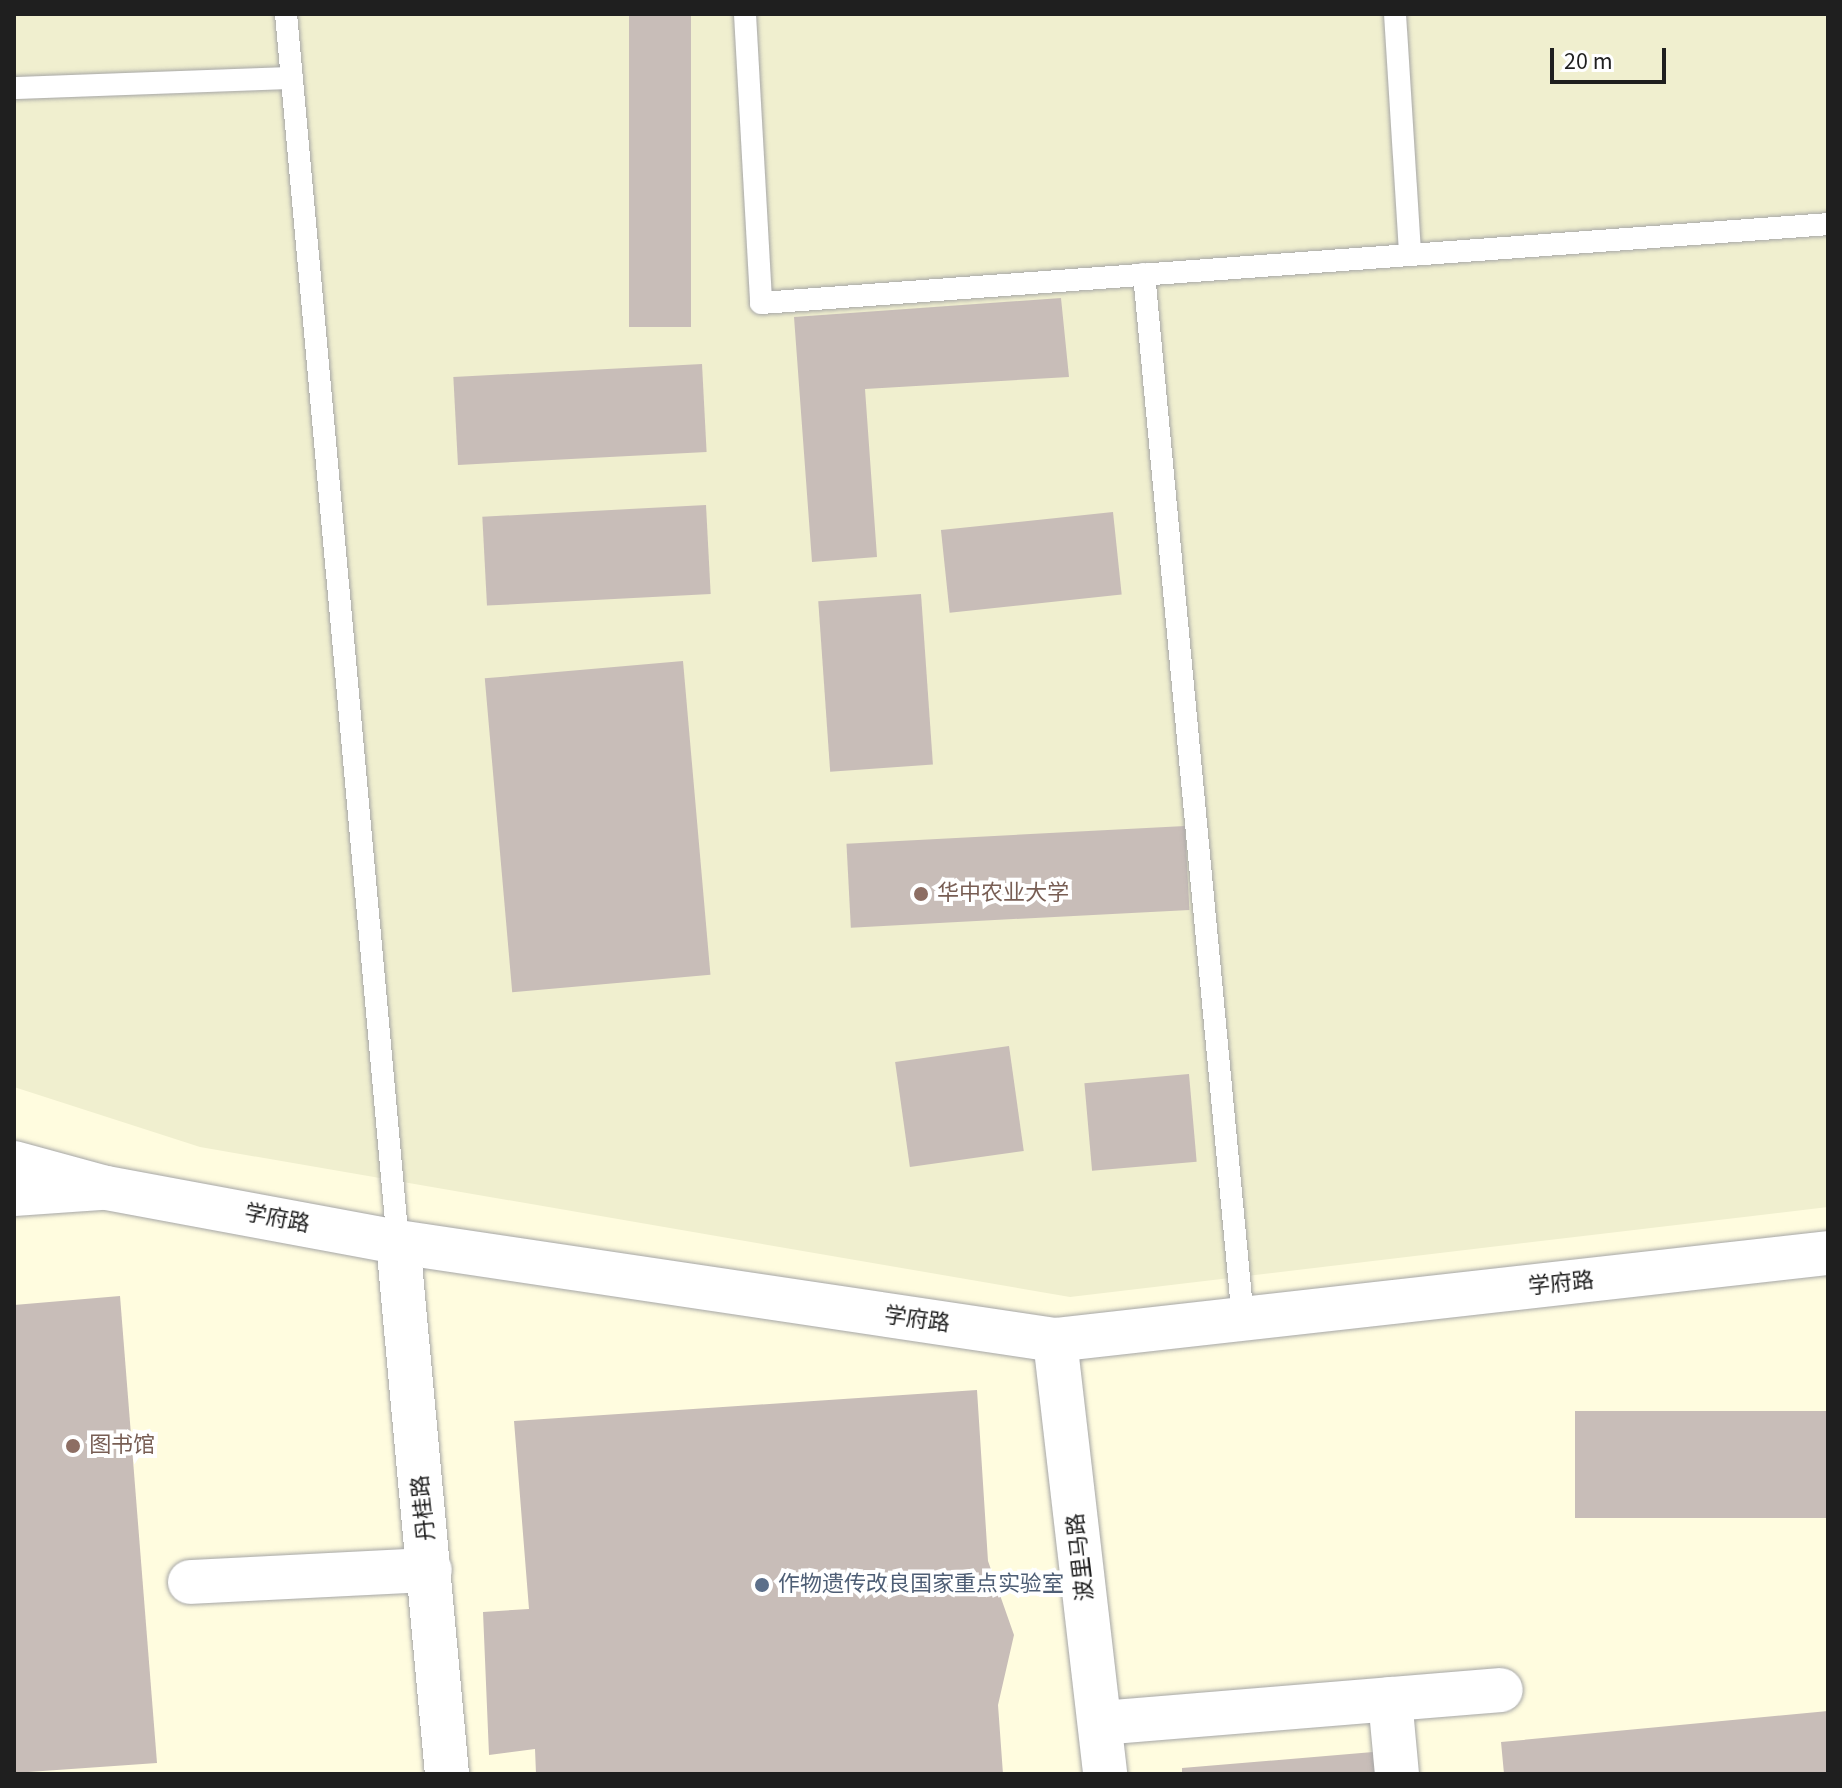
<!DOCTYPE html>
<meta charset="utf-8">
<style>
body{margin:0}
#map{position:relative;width:1842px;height:1788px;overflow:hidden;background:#f0ebe5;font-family:"Source Sans 3","Noto Sans SC",sans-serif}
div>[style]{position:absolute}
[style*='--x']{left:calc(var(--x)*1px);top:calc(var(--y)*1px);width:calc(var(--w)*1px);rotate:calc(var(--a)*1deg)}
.education>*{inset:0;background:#fffcdf;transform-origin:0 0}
.farmland>*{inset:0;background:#f0efcf}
.building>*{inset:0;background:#c8bdb8;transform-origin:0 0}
.roads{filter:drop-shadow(0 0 2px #a6a6a6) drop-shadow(0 0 2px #a6a6a6)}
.service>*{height:22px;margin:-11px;padding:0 11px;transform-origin:11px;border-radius:11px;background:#fff}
.minor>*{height:44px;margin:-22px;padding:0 22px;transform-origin:22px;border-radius:22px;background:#fff}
.tertiary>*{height:44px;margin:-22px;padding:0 22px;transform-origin:22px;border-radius:22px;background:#fff}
.dots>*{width:22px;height:22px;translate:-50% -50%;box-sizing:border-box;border:4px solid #fff;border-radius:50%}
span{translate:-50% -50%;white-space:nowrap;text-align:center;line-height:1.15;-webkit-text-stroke:8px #fff;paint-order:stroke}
.education-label{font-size:22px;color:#785e54}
.left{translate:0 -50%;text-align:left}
.street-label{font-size:22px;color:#1f1f1f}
.service-label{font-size:22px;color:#4e5e75}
.frame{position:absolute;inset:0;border:16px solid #1f1f1f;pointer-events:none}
.scale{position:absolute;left:1550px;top:48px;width:116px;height:36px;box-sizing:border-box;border:4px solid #1f1f1f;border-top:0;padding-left:10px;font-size:24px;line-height:28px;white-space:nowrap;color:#1f1f1f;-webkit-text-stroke:6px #fff;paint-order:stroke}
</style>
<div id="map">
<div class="education">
<i style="left:14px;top:14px;width:1814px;height:1760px"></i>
</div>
<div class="farmland">
<i style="clip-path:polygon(14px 14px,1828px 14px,1828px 1207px,1070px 1297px,200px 1147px,14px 1087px)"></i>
</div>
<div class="building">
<i style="left:629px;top:14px;width:62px;height:313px"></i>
<i style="clip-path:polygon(1061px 298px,1069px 377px,865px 389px,877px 557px,812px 562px,794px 317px)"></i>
<i style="left:702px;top:364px;width:88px;height:249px;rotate:87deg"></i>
<i style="left:706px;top:505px;width:89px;height:224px;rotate:87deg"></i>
<i style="left:1113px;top:512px;width:83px;height:173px;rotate:84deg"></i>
<i style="left:921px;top:594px;width:171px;height:103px;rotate:86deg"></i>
<i style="left:683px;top:661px;width:315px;height:199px;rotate:85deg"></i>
<i style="left:1185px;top:826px;width:84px;height:339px;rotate:87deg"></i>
<i style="left:1009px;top:1046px;width:106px;height:115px;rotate:82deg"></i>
<i style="left:1189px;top:1074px;width:88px;height:105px;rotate:85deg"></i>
<i style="clip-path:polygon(120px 1296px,157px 1763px,14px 1773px,14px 1305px)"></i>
<i style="clip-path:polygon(977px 1390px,988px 1561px,1014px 1635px,998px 1705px,1003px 1774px,536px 1774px,535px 1749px,489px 1755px,483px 1612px,529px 1609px,514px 1421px)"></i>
<i style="left:1828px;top:1411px;width:107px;height:253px;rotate:90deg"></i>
<i style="clip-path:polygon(1828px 1711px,1828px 1774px,1504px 1774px,1501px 1742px)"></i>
<i style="clip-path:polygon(1373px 1752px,1375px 1774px,1182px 1774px,1182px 1768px)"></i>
</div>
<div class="roads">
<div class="service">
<i style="--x:286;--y:14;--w:1233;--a:84.79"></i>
<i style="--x:745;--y:14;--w:289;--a:86.8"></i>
<i style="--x:761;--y:303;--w:1070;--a:-4.23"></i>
<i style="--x:1395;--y:14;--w:241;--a:86.4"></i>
<i style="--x:14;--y:88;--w:278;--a:-2.1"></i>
<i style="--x:1144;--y:274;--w:1050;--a:84.59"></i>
</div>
<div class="minor">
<i style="--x:14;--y:1194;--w:86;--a:-4"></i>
<i style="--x:398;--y:1242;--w:534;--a:84.74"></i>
<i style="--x:1055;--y:1340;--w:437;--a:83.4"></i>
<i style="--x:190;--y:1582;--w:240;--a:-2.9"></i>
<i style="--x:1390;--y:1699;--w:75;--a:84.7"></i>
<i style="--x:1100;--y:1723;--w:402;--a:-4.7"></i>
</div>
<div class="tertiary">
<i style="--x:14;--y:1163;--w:95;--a:15.2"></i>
<i style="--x:106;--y:1188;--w:297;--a:10.5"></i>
<i style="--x:398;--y:1242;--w:664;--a:8.48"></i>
<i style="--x:1055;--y:1340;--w:778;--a:-6.42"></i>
</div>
</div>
<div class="dots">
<i style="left:921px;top:894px;background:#8d6e63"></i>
<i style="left:73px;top:1446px;background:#8d6e63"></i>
<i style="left:762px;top:1585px;background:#5c6f8a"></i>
</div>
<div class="education-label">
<span class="left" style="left:937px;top:894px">华中农业大学</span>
<span class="left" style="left:89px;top:1446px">图书馆</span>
</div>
<div class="street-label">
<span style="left:277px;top:1219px;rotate:11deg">学府路</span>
<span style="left:1561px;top:1284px;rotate:-6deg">学府路</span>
<span style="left:917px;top:1320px;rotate:8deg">学府路</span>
<span style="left:424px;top:1508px;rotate:-96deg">丹桂路</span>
<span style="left:1081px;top:1557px;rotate:-97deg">波里马路</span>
</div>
<div class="service-label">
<span class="left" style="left:778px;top:1585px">作物遗传改良国家重点实验室</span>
</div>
<div class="frame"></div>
<div class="scale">20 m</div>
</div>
